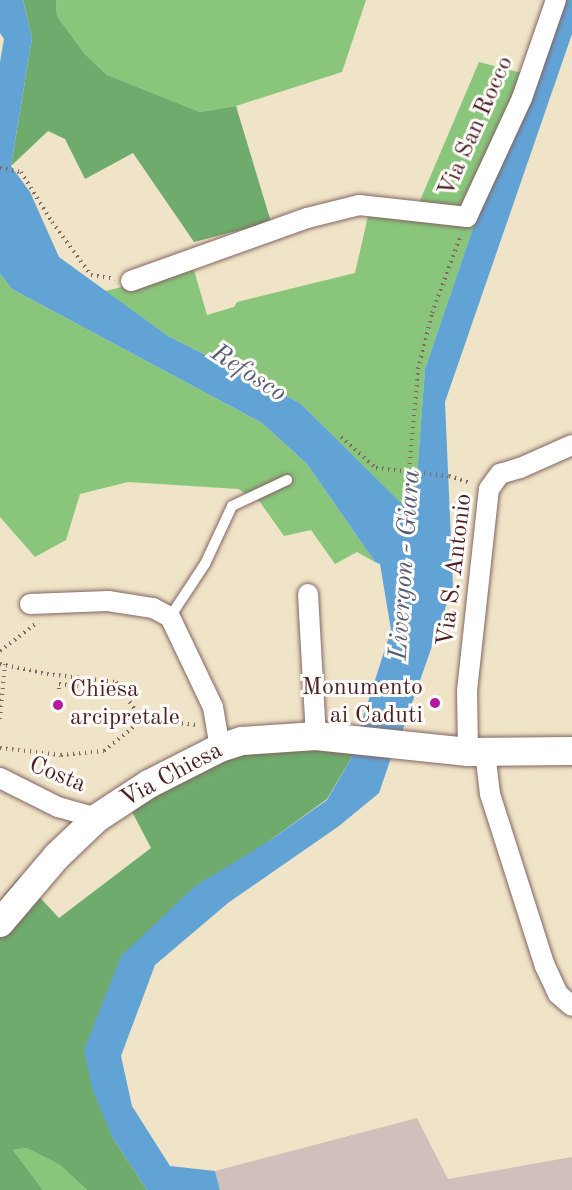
<!DOCTYPE html>
<style>
body{margin:0}
#map{position:relative;width:572px;height:1190px;overflow:hidden;background:#efe4c7;font-family:"Old Standard TT",serif}
div>[style]{position:absolute}
[style*='--x']{left:calc(var(--x)*1px);top:calc(var(--y)*1px);width:calc(var(--w)*1px);rotate:calc(var(--a)*1deg)}
.industrial>*{inset:0;background:#d0c0bc}
.green>*{inset:0;background:#89c67c}
.forest>*{inset:0;background:#6eab6c}
.water>*{inset:0;background:#62a3d6}
.path>*{height:4px;margin-top:-2px;transform-origin:0;background:repeating-linear-gradient(90deg,#846462 0 1.5px,transparent 0 6px)}
.roads{filter:drop-shadow(0 0 2px #846462) drop-shadow(0 0 2px #846462)}
.service>*{height:10px;margin:-5px;padding:0 5px;transform-origin:5px;border-radius:5px;background:#fff}
.minor>*{height:20px;margin:-10px;padding:0 10px;transform-origin:10px;border-radius:10px;background:#fff}
.secondary>*{height:28px;margin:-14px;padding:0 14px;transform-origin:14px;border-radius:14px;background:#fff}
.dots>*{width:16px;height:16px;translate:-50% -50%;box-sizing:border-box;border:3px solid #fdfcf7;border-radius:50%}
span{translate:-50% -50%;white-space:nowrap;text-align:center;line-height:1.15;-webkit-text-stroke:6px #fdfcf7;paint-order:stroke}
.street-label{font-size:24px;color:#4a1f2b}
.poi-label{font-size:24px;color:#4a1f2b}
.right{translate:-100% -50%;text-align:right}
.left{translate:0 -50%;text-align:left}
.water-label{font-size:26px;color:#555a78;font-style:italic}
</style>
<div id="map">
<div class="industrial">
<i style="clip-path:polygon(417px 1118px,448px 1179px,572px 1157px,572px 1190px,220px 1190px,215px 1171px)"></i>
</div>
<div class="green">
<i style="clip-path:polygon(56px 0,366px 0,342px 72px,236px 106px,200px 112px,107px 75px,84px 53px,57px 16px)"></i>
<i style="clip-path:polygon(479px 62px,526px 74px,425px 369px,414px 517px,300px 403px,168px 336px,105px 291px,194px 270px,207px 315px,234px 307px,237px 302px,355px 273px,368px 216px,413px 217px)"></i>
<i style="clip-path:polygon(0 274px,12px 289px,262px 423px,307px 464px,375px 562px,357px 552px,335px 564px,311px 530px,284px 536px,260px 502px,238px 489px,128px 482px,80px 494px,66px 540px,35px 557px,0 517px)"></i>
<i style="clip-path:polygon(26px 1148px,60px 1165px,87px 1190px,43px 1190px,13px 1150px)"></i>
</div>
<div class="forest">
<i style="clip-path:polygon(23px 0,56px 0,57px 16px,84px 53px,107px 75px,200px 112px,236px 106px,271px 222px,194px 242px,133px 153px,85px 179px,65px 139px,48px 131px,11px 166px,32px 38px)"></i>
<i style="clip-path:polygon(291px 747px,354px 753px,327px 799px,269px 841px,121px 956px,112px 1137px,147px 1190px,87px 1190px,60px 1165px,26px 1148px,13px 1150px,43px 1190px,0 1190px,0 900px,20px 876px,59px 918px,151px 848px,129px 806px,196px 759px)"></i>
</div>
<div class="water">
<i style="clip-path:polygon(0 0,23px 0,32px 38px,11px 166px,30px 192px,59px 257px,168px 336px,300px 403px,414px 516px,425px 369px,551px 0,572px 0,572px 34px,445px 402px,453px 586px,402px 732px,360px 727px,391px 630px,380px 564px,375px 562px,307px 464px,262px 423px,12px 289px,0 274px,0 62px,4px 39px,0 33px)"></i>
<i style="clip-path:polygon(354px 753px,391px 758px,379px 793px,339px 826px,228px 903px,155px 965px,121px 1056px,132px 1106px,170px 1166px,215px 1171px,220px 1190px,147px 1190px,112px 1137px,92px 1088px,84px 1050px,121px 956px,195px 886px,269px 841px,327px 800px)"></i>
</div>
<div class="path">
<i style="--x:0;--y:168;--w:21;--a:11"></i>
<i style="--x:21;--y:172;--w:59;--a:58.2"></i>
<i style="--x:52;--y:222;--w:66;--a:53.7"></i>
<i style="--x:91;--y:275;--w:24;--a:9"></i>
<i style="--x:341;--y:437;--w:47;--a:41.5"></i>
<i style="--x:376;--y:468;--w:73;--a:6.3"></i>
<i style="--x:449;--y:476;--w:23;--a:18"></i>
<i style="--x:406;--y:506;--w:138;--a:-85"></i>
<i style="--x:418;--y:369;--w:58;--a:-76"></i>
<i style="--x:432;--y:313;--w:83;--a:-69.6"></i>
<i style="--x:0;--y:651;--w:48;--a:-37.3"></i>
<i style="--x:0;--y:664;--w:48;--a:12"></i>
<i style="--x:47;--y:674;--w:69;--a:6.6"></i>
<i style="--x:116;--y:682;--w:46;--a:55.6"></i>
<i style="--x:59;--y:689;--w:5;--a:-90"></i>
<i style="--x:59;--y:684;--w:41;--a:7"></i>
<i style="--x:100;--y:689;--w:9;--a:-84"></i>
<i style="--x:110;--y:716;--w:89;--a:5.8"></i>
<i style="--x:0;--y:719;--w:55;--a:-84.8"></i>
<i style="--x:0;--y:748;--w:61;--a:6.5"></i>
<i style="--x:61;--y:755;--w:43;--a:-5.3"></i>
<i style="--x:104;--y:751;--w:49;--a:-39.2"></i>
</div>
<div class="roads">
<div class="service">
<i style="--x:170;--y:617;--w:64;--a:-56.6"></i>
<i style="--x:205;--y:564;--w:64;--a:-65"></i>
<i style="--x:232;--y:506;--w:61;--a:-25.3"></i>
</div>
<div class="minor">
<i style="--x:131;--y:281;--w:187;--a:-19.7"></i>
<i style="--x:307;--y:218;--w:54;--a:-14"></i>
<i style="--x:359;--y:205;--w:109;--a:6.3"></i>
<i style="--x:467;--y:217;--w:131;--a:-65.2"></i>
<i style="--x:522;--y:98;--w:104;--a:-70.9"></i>
<i style="--x:308;--y:594;--w:142;--a:86.8"></i>
<i style="--x:30;--y:604;--w:78;--a:-2.2"></i>
<i style="--x:108;--y:601;--w:46;--a:8.8"></i>
<i style="--x:153;--y:608;--w:19;--a:28"></i>
<i style="--x:170;--y:617;--w:100;--a:64.5"></i>
<i style="--x:213;--y:707;--w:42;--a:80.3"></i>
<i style="--x:468;--y:752;--w:61;--a:-90.9"></i>
<i style="--x:467;--y:691;--w:203;--a:-83.8"></i>
<i style="--x:489;--y:489;--w:19;--a:-54"></i>
<i style="--x:500;--y:474;--w:21;--a:-17"></i>
<i style="--x:520;--y:468;--w:57;--a:-23.9"></i>
<i style="--x:485;--y:752;--w:42;--a:83.2"></i>
<i style="--x:490;--y:794;--w:181;--a:72.3"></i>
<i style="--x:545;--y:966;--w:31;--a:65"></i>
<i style="--x:558;--y:994;--w:18;--a:41"></i>
<i style="--x:0;--y:778;--w:65;--a:26.6"></i>
<i style="--x:58;--y:807;--w:41;--a:15.8"></i>
</div>
<div class="secondary">
<i style="--x:0;--y:923;--w:88;--a:-49.6"></i>
<i style="--x:57;--y:856;--w:55;--a:-43.5"></i>
<i style="--x:97;--y:818;--w:62;--a:-33.2"></i>
<i style="--x:149;--y:784;--w:80;--a:-26.9"></i>
<i style="--x:220;--y:748;--w:23;--a:-18"></i>
<i style="--x:242;--y:741;--w:74;--a:-3.9"></i>
<i style="--x:316;--y:736;--w:153;--a:6"></i>
<i style="--x:468;--y:752;--w:104;--a:-0.6"></i>
</div>
</div>
<div class="dots">
<i style="left:435px;top:703px;background:#b5179e"></i>
<i style="left:58px;top:705px;background:#b5179e"></i>
</div>
<div class="street-label">
<span style="left:477px;top:127px;rotate:-66deg">Via San Rocco</span>
<span style="left:456px;top:570px;rotate:-83deg">Via S. Antonio</span>
<span style="left:57px;top:776px;rotate:22deg">Costa</span>
<span style="left:172px;top:776px;rotate:-28deg">Via Chiesa</span>
</div>
<div class="poi-label">
<span class="right" style="left:423px;top:703px">Monumento<br>ai Caduti</span>
<span class="left" style="left:70px;top:705px">Chiesa<br>arcipretale</span>
</div>
<div class="water-label">
<span style="left:248px;top:374px;rotate:33deg">Refosco</span>
<span style="left:406px;top:565px;rotate:-86deg">Livergon - Giara</span>
</div>
</div>
